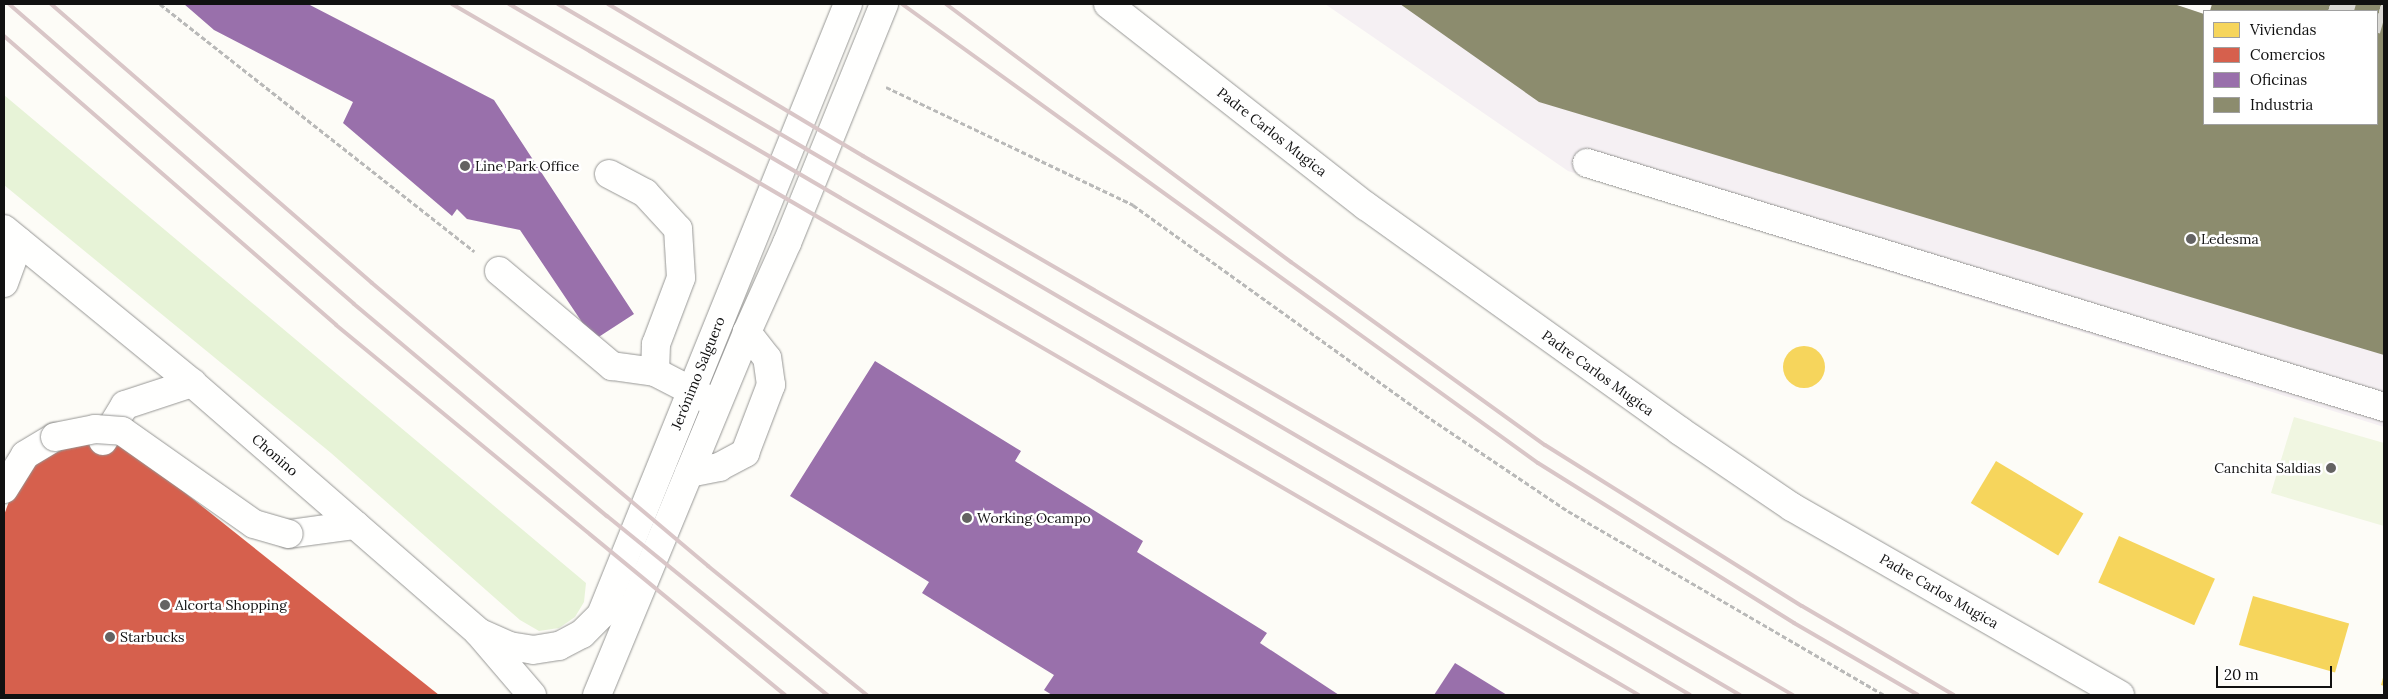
<!DOCTYPE html>
<meta charset="utf-8">
<style>
body{margin:0}
#map{position:relative;width:2388px;height:699px;overflow:hidden;background:#fdfcf7;font-family:Lora,serif}
div>[style]{position:absolute}
[style*='--x']{left:calc(var(--x)*1px);top:calc(var(--y)*1px);width:calc(var(--w)*1px);rotate:calc(var(--a)*1deg)}
.industrial>*{inset:0;background:#f5f0f3}
.green>*{inset:0;background:#e7f3d7}
.pitch>*{inset:0;background:#f0f6e1}
.homes>*{inset:0;background:#f6d55c;transform-origin:0 0}
.round{border-radius:50%}
.shops>*{inset:0;background:#d6604d}
.offices>*{inset:0;background:#9970ab}
.industry>*{inset:0;background:#8c8c6e}
.minor-tunnel>*{height:28px;margin-top:-14px;transform-origin:0;background:repeating-linear-gradient(90deg,#dad9d4 0 28px,transparent 0 42px)}
.path>*{height:3px;margin-top:-1.5px;transform-origin:0;background:repeating-linear-gradient(90deg,#b9b9b8 0 5px,transparent 0 7.5px)}
.roads{filter:drop-shadow(0 0 1px #979795) drop-shadow(0 0 1px #979795)}
.minor>*{height:28px;margin:-14px;padding:0 14px;transform-origin:14px;border-radius:14px;background:#fffffe}
.rail>*{height:4px;margin:-2px;padding:0 2px;transform-origin:2px;border-radius:2px;background:#d9c6c7}
.bridges{filter:drop-shadow(0 0 1px #979795) drop-shadow(0 0 1px #979795)}
.minor-bridge>*{height:28px;margin:-14px;padding:0 14px;transform-origin:14px;border-radius:14px;background:#fffffe}
.dots>*{width:14px;height:14px;translate:-50% -50%;box-sizing:border-box;border:2px solid #fff;border-radius:50%}
span{translate:-50% -50%;white-space:nowrap;text-align:center;line-height:1.15;-webkit-text-stroke:5px #fff;paint-order:stroke}
.street-label{font-size:14px;color:#111}
.poi-label{font-size:14px;color:#111}
.left{translate:0 -50%;text-align:left}
.right{translate:-100% -50%;text-align:right}
.frame{position:absolute;inset:0;border:5px solid #111;pointer-events:none}
.legend{position:absolute;left:2203px;top:10px;width:175px;height:115px;box-sizing:border-box;background:#fff;border:1px solid #a0a0a0;margin:0;padding:6px 9px;list-style:none;font-size:15px;color:#111}
.legend li{display:flex;align-items:center;gap:10px;height:25px}
.legend b{width:25px;border:1px solid #a0a0a0}
.scale{position:absolute;left:2216px;top:666px;width:116px;height:22px;box-sizing:border-box;border:2px solid #111;border-top:0;padding-left:6px;font-size:15px;line-height:18px;white-space:nowrap;color:#111;-webkit-text-stroke:4px #fff;paint-order:stroke}
</style>
<div id="map">
<div class="industrial">
<i style="clip-path:polygon(1325px 4px,2174px 4px,2204px 14px,2204px 124px,2377px 124px,2377px 11px,2210px 11px,2212px 4px,2384px 4px,2384px 427px,1568px 171px)"></i>
</div>
<div class="green">
<i style="clip-path:polygon(4px 95px,586px 583px,584px 602px,575px 617px,559px 628px,539px 631px,520px 620px,331px 453px,4px 185px)"></i>
</div>
<div class="pitch">
<i style="clip-path:polygon(2294px 417px,2384px 443px,2384px 526px,2271px 493px)"></i>
</div>
<div class="homes">
<i class="round" style="left:1783px;top:346px;width:42px;height:42px"></i>
<i style="left:1996px;top:461px;width:102px;height:49px;rotate:31deg"></i>
<i style="left:2119px;top:536px;width:105px;height:51px;rotate:24deg"></i>
<i style="left:2253px;top:596px;width:100px;height:51px;rotate:16deg"></i>
<i style="clip-path:polygon(2384px 674px,2384px 686px,2381px 685px)"></i>
</div>
<div class="shops">
<i style="clip-path:polygon(75px 442px,117px 444px,154px 468px,439px 695px,4px 695px,4px 515px,14px 488px,38px 459px)"></i>
</div>
<div class="offices">
<i style="clip-path:polygon(184px 4px,308px 4px,494px 100px,634px 314px,594px 340px,520px 230px,467px 219px,457px 209px,452px 216px,343px 123px,353px 102px,214px 30px)"></i>
<i style="clip-path:polygon(875px 361px,1021px 451px,1015px 461px,1143px 541px,1137px 552px,1267px 633px,1260px 643px,1339px 695px,1052px 695px,1044px 690px,1054px 675px,922px 593px,929px 582px,790px 496px)"></i>
<i style="clip-path:polygon(1455px 663px,1507px 695px,1434px 695px)"></i>
</div>
<div class="industry">
<i style="clip-path:polygon(1400px 4px,2174px 4px,2204px 14px,2204px 124px,2377px 124px,2377px 11px,2210px 11px,2212px 4px,2384px 4px,2384px 355px,1539px 102px)"></i>
</div>
<div class="minor-tunnel">
<i style="--x:2330;--y:4;--w:25;--a:16"></i>
<i style="--x:2377;--y:18;--w:7;--a:16"></i>
</div>
<div class="path">
<i style="--x:160;--y:4;--w:400;--a:38.2"></i>
<i style="--x:886;--y:87;--w:274;--a:25.5"></i>
<i style="--x:1133;--y:205;--w:360;--a:35.7"></i>
<i style="--x:1425;--y:415;--w:172;--a:33.9"></i>
<i style="--x:1568;--y:511;--w:366;--a:30.2"></i>
</div>
<div class="roads">
<div class="minor">
<i style="--x:1108;--y:4;--w:328;--a:38.1"></i>
<i style="--x:1366;--y:206;--w:386;--a:35.6"></i>
<i style="--x:1680;--y:431;--w:135;--a:34.2"></i>
<i style="--x:1792;--y:507;--w:378;--a:29.8"></i>
<i style="--x:1587;--y:163;--w:834;--a:17.02"></i>
<i style="--x:609;--y:174;--w:41;--a:27.8"></i>
<i style="--x:645;--y:193;--w:49;--a:47.5"></i>
<i style="--x:678;--y:229;--w:49;--a:86.5"></i>
<i style="--x:681;--y:278;--w:71;--a:110.7"></i>
<i style="--x:656;--y:344;--w:28;--a:92"></i>
<i style="--x:4;--y:229;--w:243;--a:39.3"></i>
<i style="--x:192;--y:383;--w:379;--a:41"></i>
<i style="--x:478;--y:632;--w:83;--a:49.4"></i>
<i style="--x:499;--y:271;--w:148;--a:40.1"></i>
<i style="--x:612;--y:366;--w:43;--a:7.9"></i>
<i style="--x:655;--y:372;--w:59;--a:27.4"></i>
<i style="--x:4;--y:283;--w:44;--a:-69.9"></i>
<i style="--x:103;--y:441;--w:42;--a:-58.6"></i>
<i style="--x:125;--y:405;--w:71;--a:-18.2"></i>
<i style="--x:689;--y:473;--w:31;--a:-11"></i>
<i style="--x:719;--y:467;--w:30;--a:-28"></i>
<i style="--x:745;--y:453;--w:73;--a:-69.1"></i>
<i style="--x:771;--y:385;--w:27;--a:-98"></i>
<i style="--x:767;--y:358;--w:33;--a:-128"></i>
<i style="--x:4;--y:489;--w:40;--a:-58"></i>
<i style="--x:25;--y:455;--w:35;--a:-31"></i>
<i style="--x:289;--y:534;--w:67;--a:-7.8"></i>
<i style="--x:478;--y:632;--w:34;--a:24"></i>
<i style="--x:509;--y:646;--w:24;--a:9"></i>
<i style="--x:533;--y:650;--w:26;--a:-9"></i>
<i style="--x:559;--y:646;--w:26;--a:-28"></i>
<i style="--x:582;--y:634;--w:27;--a:-45"></i>
<i style="--x:601;--y:615;--w:659;--a:-67.99"></i>
<i style="--x:597;--y:695;--w:393;--a:-67.5"></i>
<i style="--x:747;--y:332;--w:98;--a:-65.8"></i>
<i style="--x:787;--y:243;--w:258;--a:-67.9"></i>
</div>
</div>
<div class="rail">
<i style="--x:9;--y:4;--w:457;--a:41"></i>
<i style="--x:354;--y:304;--w:330;--a:40"></i>
<i style="--x:607;--y:516;--w:284;--a:39.1"></i>
<i style="--x:51;--y:4;--w:425;--a:41"></i>
<i style="--x:372;--y:283;--w:439;--a:40.1"></i>
<i style="--x:708;--y:566;--w:205;--a:39.1"></i>
<i style="--x:452;--y:4;--w:1373;--a:30.21"></i>
<i style="--x:509;--y:4;--w:1368;--a:30.33"></i>
<i style="--x:558;--y:4;--w:1369;--a:30.31"></i>
<i style="--x:608;--y:4;--w:297;--a:30.8"></i>
<i style="--x:863;--y:156;--w:1075;--a:30.1"></i>
<i style="--x:902;--y:4;--w:784;--a:35.82"></i>
<i style="--x:1538;--y:463;--w:302;--a:32"></i>
<i style="--x:1794;--y:623;--w:143;--a:30.1"></i>
<i style="--x:946;--y:4;--w:431;--a:36.8"></i>
<i style="--x:1291;--y:262;--w:313;--a:35.8"></i>
<i style="--x:1545;--y:445;--w:303;--a:32.1"></i>
<i style="--x:1802;--y:606;--w:176;--a:30.4"></i>
<i style="--x:4;--y:36;--w:440;--a:41"></i>
<i style="--x:336;--y:325;--w:582;--a:39.49"></i>
</div>
<div class="bridges">
<div class="minor-bridge">
<i style="--x:55;--y:437;--w:41;--a:-11.3"></i>
<i style="--x:95;--y:429;--w:27;--a:4"></i>
<i style="--x:122;--y:431;--w:161;--a:35.2"></i>
<i style="--x:254;--y:524;--w:36;--a:16"></i>
</div>
</div>
<div class="dots">
<i style="left:465px;top:166px;background:#646362"></i>
<i style="left:2191px;top:239px;background:#646362"></i>
<i style="left:2331px;top:468px;background:#646362"></i>
<i style="left:967px;top:518px;background:#646362"></i>
<i style="left:165px;top:605px;background:#646362"></i>
<i style="left:110px;top:637px;background:#646362"></i>
</div>
<div class="street-label">
<span style="left:1272px;top:132px;rotate:38deg">Padre Carlos Mugica</span>
<span style="left:698px;top:373px;rotate:-68deg">Jerónimo Salguero</span>
<span style="left:1598px;top:373px;rotate:36deg">Padre Carlos Mugica</span>
<span style="left:275px;top:455px;rotate:41deg">Chonino</span>
<span style="left:1939px;top:591px;rotate:30deg">Padre Carlos Mugica</span>
</div>
<div class="poi-label">
<span class="left" style="left:475px;top:166px">Line Park Office</span>
<span class="left" style="left:2201px;top:239px">Ledesma</span>
<span class="right" style="left:2321px;top:468px">Canchita Saldias</span>
<span class="left" style="left:977px;top:518px">Working Ocampo</span>
<span class="left" style="left:175px;top:605px">Alcorta Shopping</span>
<span class="left" style="left:120px;top:637px">Starbucks</span>
</div>
<div class="frame"></div>
<ul class="legend">
<li><b style="height:14px;background:#f6d55c"></b>Viviendas</li>
<li><b style="height:14px;background:#d6604d"></b>Comercios</li>
<li><b style="height:14px;background:#9970ab"></b>Oficinas</li>
<li><b style="height:14px;background:#8c8c6e"></b>Industria</li>
</ul>
<div class="scale">20 m</div>
</div>
